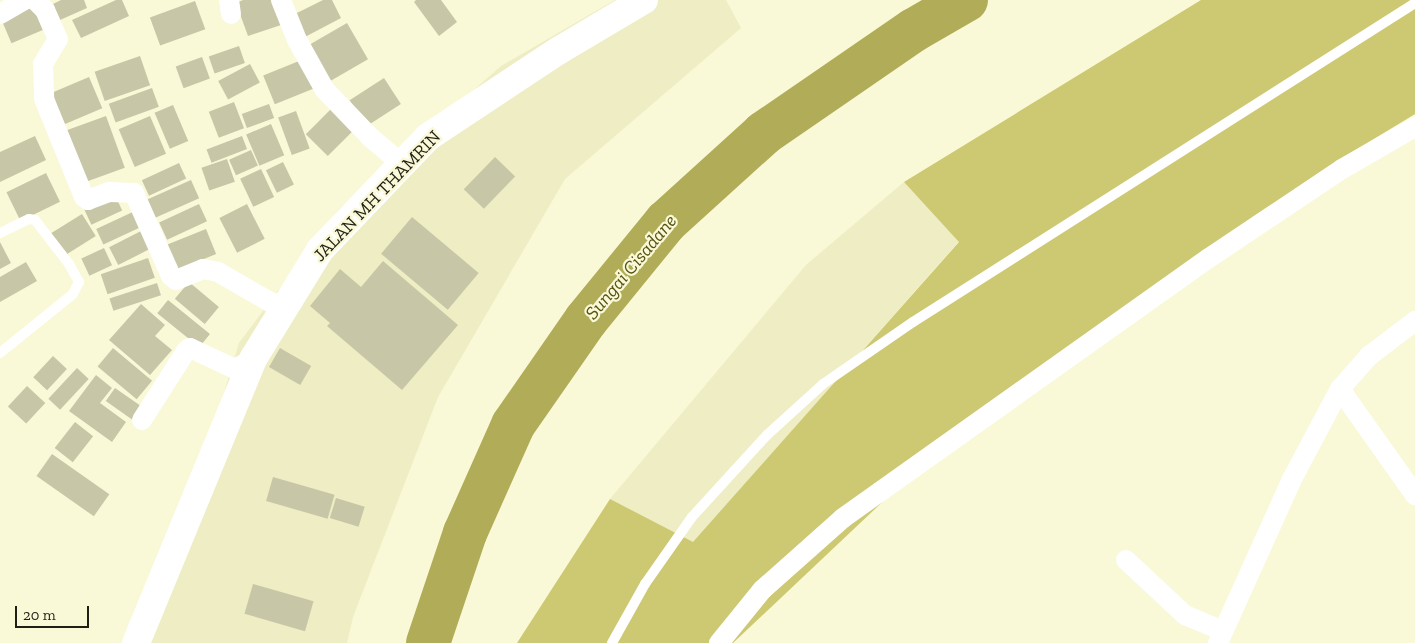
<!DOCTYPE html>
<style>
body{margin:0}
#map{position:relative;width:1415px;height:643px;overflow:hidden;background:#f9f8d7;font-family:"Zilla Slab",serif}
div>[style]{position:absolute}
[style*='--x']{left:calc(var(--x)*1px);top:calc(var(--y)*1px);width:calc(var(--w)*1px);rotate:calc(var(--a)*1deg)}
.built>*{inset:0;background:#eeedc4}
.forest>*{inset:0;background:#cdc872}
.river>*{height:44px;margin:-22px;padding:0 22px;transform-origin:22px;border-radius:22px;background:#b1ac57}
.building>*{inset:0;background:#c7c6a6;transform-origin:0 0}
.lane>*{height:10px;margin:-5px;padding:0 5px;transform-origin:5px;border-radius:5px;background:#fff}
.street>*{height:20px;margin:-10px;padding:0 10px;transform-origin:10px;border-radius:10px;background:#fff}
.secondary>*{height:28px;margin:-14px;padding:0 14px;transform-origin:14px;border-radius:14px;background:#fff}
span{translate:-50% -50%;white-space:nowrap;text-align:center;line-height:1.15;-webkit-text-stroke:4.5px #f9f8d7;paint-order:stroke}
.street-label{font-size:18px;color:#201f13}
.water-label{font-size:19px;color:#555110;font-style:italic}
.scale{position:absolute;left:15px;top:606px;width:74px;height:22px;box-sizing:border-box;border:2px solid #201f13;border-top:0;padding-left:6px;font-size:15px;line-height:18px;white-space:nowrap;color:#201f13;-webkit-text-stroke:4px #f9f8d7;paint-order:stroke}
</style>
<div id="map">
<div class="built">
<i style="clip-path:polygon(615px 0,726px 0,741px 28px,565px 179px,438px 397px,353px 617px,347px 643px,149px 643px,239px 343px,339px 209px,501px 66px)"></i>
<i style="clip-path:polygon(904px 182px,959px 241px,693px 543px,610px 499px,806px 265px)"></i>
</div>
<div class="forest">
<i style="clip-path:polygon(1201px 0,1415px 0,1415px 114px,1359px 148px,893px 492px,733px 643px,517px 643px,610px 499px,693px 542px,959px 242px,904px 182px)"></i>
</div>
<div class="river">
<i style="--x:428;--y:643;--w:116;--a:-71.4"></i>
<i style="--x:465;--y:533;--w:118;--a:-66"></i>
<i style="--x:513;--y:425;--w:128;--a:-55.2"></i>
<i style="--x:586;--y:320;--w:127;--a:-50.8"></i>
<i style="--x:666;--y:222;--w:132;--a:-42.2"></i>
<i style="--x:764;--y:133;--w:182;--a:-34.5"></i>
<i style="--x:914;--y:30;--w:60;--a:-30"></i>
</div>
<div class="building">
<i style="clip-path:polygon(61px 0,84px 0,87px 8px,60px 20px,53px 4px)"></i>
<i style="clip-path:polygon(116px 0,122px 0,129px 16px,81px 38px,72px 20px)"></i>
<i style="clip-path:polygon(243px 0,272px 0,281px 25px,248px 36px,236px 3px)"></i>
<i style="clip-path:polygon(323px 0,332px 0,341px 18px,303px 38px,291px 16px)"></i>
<i style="clip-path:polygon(416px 0,441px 0,457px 22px,439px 36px,414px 2px)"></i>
<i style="left:195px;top:1px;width:30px;height:48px;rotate:70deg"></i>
<i style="left:33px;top:7px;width:25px;height:34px;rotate:67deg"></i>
<i style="left:347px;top:23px;width:42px;height:51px;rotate:60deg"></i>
<i style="left:239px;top:46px;width:18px;height:32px;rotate:71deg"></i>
<i style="left:140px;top:56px;width:31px;height:48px;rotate:71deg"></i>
<i style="left:202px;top:57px;width:23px;height:28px;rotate:70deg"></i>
<i style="left:304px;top:59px;width:31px;height:44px;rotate:68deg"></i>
<i style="left:250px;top:64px;width:21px;height:36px;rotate:62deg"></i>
<i style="left:89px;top:77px;width:34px;height:41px;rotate:67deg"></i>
<i style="left:384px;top:78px;width:31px;height:41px;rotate:57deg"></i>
<i style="left:152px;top:88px;width:20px;height:46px;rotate:70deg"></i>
<i style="left:234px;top:102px;width:28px;height:27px;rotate:69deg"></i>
<i style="left:269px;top:104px;width:15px;height:29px;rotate:70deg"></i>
<i style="left:173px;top:105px;width:39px;height:20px;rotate:67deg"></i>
<i style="left:332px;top:108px;width:31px;height:37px;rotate:45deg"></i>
<i style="left:296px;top:111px;width:40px;height:19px;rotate:70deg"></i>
<i style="left:106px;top:116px;width:55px;height:47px;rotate:70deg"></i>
<i style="left:150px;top:116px;width:41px;height:34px;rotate:67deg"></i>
<i style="left:271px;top:124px;width:34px;height:27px;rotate:67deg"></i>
<i style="clip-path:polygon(35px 136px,46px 160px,0 182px,0 152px)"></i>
<i style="left:242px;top:136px;width:14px;height:38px;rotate:69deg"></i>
<i style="left:251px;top:150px;width:17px;height:24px;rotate:66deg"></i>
<i style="left:495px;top:157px;width:28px;height:45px;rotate:44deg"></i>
<i style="left:227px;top:159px;width:24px;height:27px;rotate:71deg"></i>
<i style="left:283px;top:162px;width:25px;height:19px;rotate:64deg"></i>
<i style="left:179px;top:163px;width:17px;height:41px;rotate:65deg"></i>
<i style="left:261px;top:169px;width:31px;height:23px;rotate:65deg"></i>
<i style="left:46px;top:173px;width:32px;height:44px;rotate:64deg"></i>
<i style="left:191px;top:180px;width:20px;height:51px;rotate:66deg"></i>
<i style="left:115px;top:195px;width:17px;height:34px;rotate:65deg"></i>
<i style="left:199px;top:204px;width:19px;height:44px;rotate:65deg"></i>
<i style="left:247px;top:204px;width:39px;height:31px;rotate:63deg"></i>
<i style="left:137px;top:210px;width:17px;height:45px;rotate:65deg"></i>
<i style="left:82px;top:214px;width:26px;height:37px;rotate:58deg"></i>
<i style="left:412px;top:217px;width:87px;height:48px;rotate:40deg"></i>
<i style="left:206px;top:229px;width:27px;height:45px;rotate:68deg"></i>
<i style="left:143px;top:230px;width:20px;height:38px;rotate:63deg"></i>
<i style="clip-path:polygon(0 242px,11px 263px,0 269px)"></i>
<i style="left:104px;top:248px;width:19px;height:25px;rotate:65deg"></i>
<i style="left:148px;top:258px;width:21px;height:50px;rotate:71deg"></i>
<i style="clip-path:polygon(383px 261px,458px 325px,402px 390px,327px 326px,330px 323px,310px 306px,340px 269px,361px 287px)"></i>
<i style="clip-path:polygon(26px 262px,37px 281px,0 302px,0 277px)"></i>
<i style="left:189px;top:282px;width:39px;height:22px;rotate:40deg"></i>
<i style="left:157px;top:283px;width:13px;height:50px;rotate:72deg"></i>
<i style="left:168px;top:300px;width:54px;height:17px;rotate:39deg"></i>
<i style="clip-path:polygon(141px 304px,165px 325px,155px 336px,172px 350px,150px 375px,109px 340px)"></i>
<i style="left:113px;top:348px;width:51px;height:24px;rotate:40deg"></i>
<i style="left:280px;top:348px;width:36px;height:22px;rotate:30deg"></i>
<i style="left:53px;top:356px;width:19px;height:29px;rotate:43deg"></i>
<i style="left:77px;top:368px;width:16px;height:42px;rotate:43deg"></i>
<i style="clip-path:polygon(96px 375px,112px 388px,100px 403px,126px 422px,112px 442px,69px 411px)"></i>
<i style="left:27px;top:386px;width:25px;height:28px;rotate:43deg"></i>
<i style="left:115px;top:388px;width:32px;height:16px;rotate:35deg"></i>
<i style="left:75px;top:422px;width:23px;height:33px;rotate:38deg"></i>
<i style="left:52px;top:454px;width:70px;height:27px;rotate:35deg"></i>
<i style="left:273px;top:477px;width:64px;height:25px;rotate:16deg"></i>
<i style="left:336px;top:498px;width:30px;height:21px;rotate:17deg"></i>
<i style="left:253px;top:584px;width:63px;height:31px;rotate:16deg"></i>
</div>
<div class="lane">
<i style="--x:0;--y:233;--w:32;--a:-26"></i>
<i style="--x:29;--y:219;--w:6;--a:9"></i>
<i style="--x:35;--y:220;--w:56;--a:52.3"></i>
<i style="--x:69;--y:264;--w:21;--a:61"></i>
<i style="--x:79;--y:282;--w:13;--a:117"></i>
<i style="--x:73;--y:294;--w:94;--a:141.1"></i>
<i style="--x:612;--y:643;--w:68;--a:-60.8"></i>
<i style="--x:645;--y:584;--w:82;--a:-55"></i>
<i style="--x:692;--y:517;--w:111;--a:-47.6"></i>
<i style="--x:767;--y:435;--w:76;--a:-42.3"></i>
<i style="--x:823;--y:384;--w:109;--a:-34.6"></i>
<i style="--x:913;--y:322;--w:595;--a:-32.43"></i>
</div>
<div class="street">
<i style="--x:35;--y:0;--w:14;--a:45"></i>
<i style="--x:45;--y:10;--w:32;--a:66"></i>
<i style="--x:58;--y:39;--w:29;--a:121"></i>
<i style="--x:43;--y:64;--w:35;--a:88"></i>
<i style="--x:44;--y:99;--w:106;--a:67.8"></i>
<i style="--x:84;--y:197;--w:5;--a:37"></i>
<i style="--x:88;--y:200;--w:22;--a:-21"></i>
<i style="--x:109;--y:192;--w:25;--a:2"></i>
<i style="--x:134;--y:193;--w:91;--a:66"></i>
<i style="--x:171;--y:276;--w:6;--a:39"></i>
<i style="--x:176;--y:280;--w:29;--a:-22"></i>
<i style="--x:203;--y:269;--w:15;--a:11"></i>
<i style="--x:218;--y:272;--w:60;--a:30"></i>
<i style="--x:270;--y:302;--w:13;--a:13"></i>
<i style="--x:229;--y:0;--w:14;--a:82"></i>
<i style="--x:281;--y:0;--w:43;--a:68.2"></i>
<i style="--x:297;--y:40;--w:57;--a:60.8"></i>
<i style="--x:325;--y:90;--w:65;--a:46.2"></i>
<i style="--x:370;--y:137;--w:42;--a:40.2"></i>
<i style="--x:0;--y:14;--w:28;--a:-30"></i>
<i style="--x:1340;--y:389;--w:130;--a:54.7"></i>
<i style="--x:142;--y:420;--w:82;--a:-57.5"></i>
<i style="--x:186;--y:351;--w:5;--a:-37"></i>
<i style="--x:190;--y:348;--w:50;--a:25"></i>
<i style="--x:235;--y:369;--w:21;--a:-29"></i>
<i style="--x:1126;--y:560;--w:81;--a:43"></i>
<i style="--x:1185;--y:615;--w:41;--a:22.8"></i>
<i style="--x:719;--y:643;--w:68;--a:-50.9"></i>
<i style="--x:762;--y:590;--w:108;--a:-41.6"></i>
<i style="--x:843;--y:518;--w:449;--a:-35.4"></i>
<i style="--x:1209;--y:258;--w:160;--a:-33.8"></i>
<i style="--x:1342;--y:169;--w:84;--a:-29.9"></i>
<i style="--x:1218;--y:643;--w:178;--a:-65.7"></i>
<i style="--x:1291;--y:481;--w:104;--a:-62"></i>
<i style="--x:1340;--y:389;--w:44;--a:-48.7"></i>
<i style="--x:1369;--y:356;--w:58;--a:-37.3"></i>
</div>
<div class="secondary">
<i style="--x:136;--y:643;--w:307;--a:-67.6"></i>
<i style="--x:253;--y:359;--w:128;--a:-58.4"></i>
<i style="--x:320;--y:250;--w:156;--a:-46.3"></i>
<i style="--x:428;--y:137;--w:156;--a:-33.5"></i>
<i style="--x:558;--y:51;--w:100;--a:-30.7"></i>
</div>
<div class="street-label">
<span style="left:377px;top:196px;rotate:-46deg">JALAN MH THAMRIN</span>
</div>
<div class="water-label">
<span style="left:631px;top:267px;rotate:-50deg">Sungai Cisadane</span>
</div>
<div class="scale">20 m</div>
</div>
